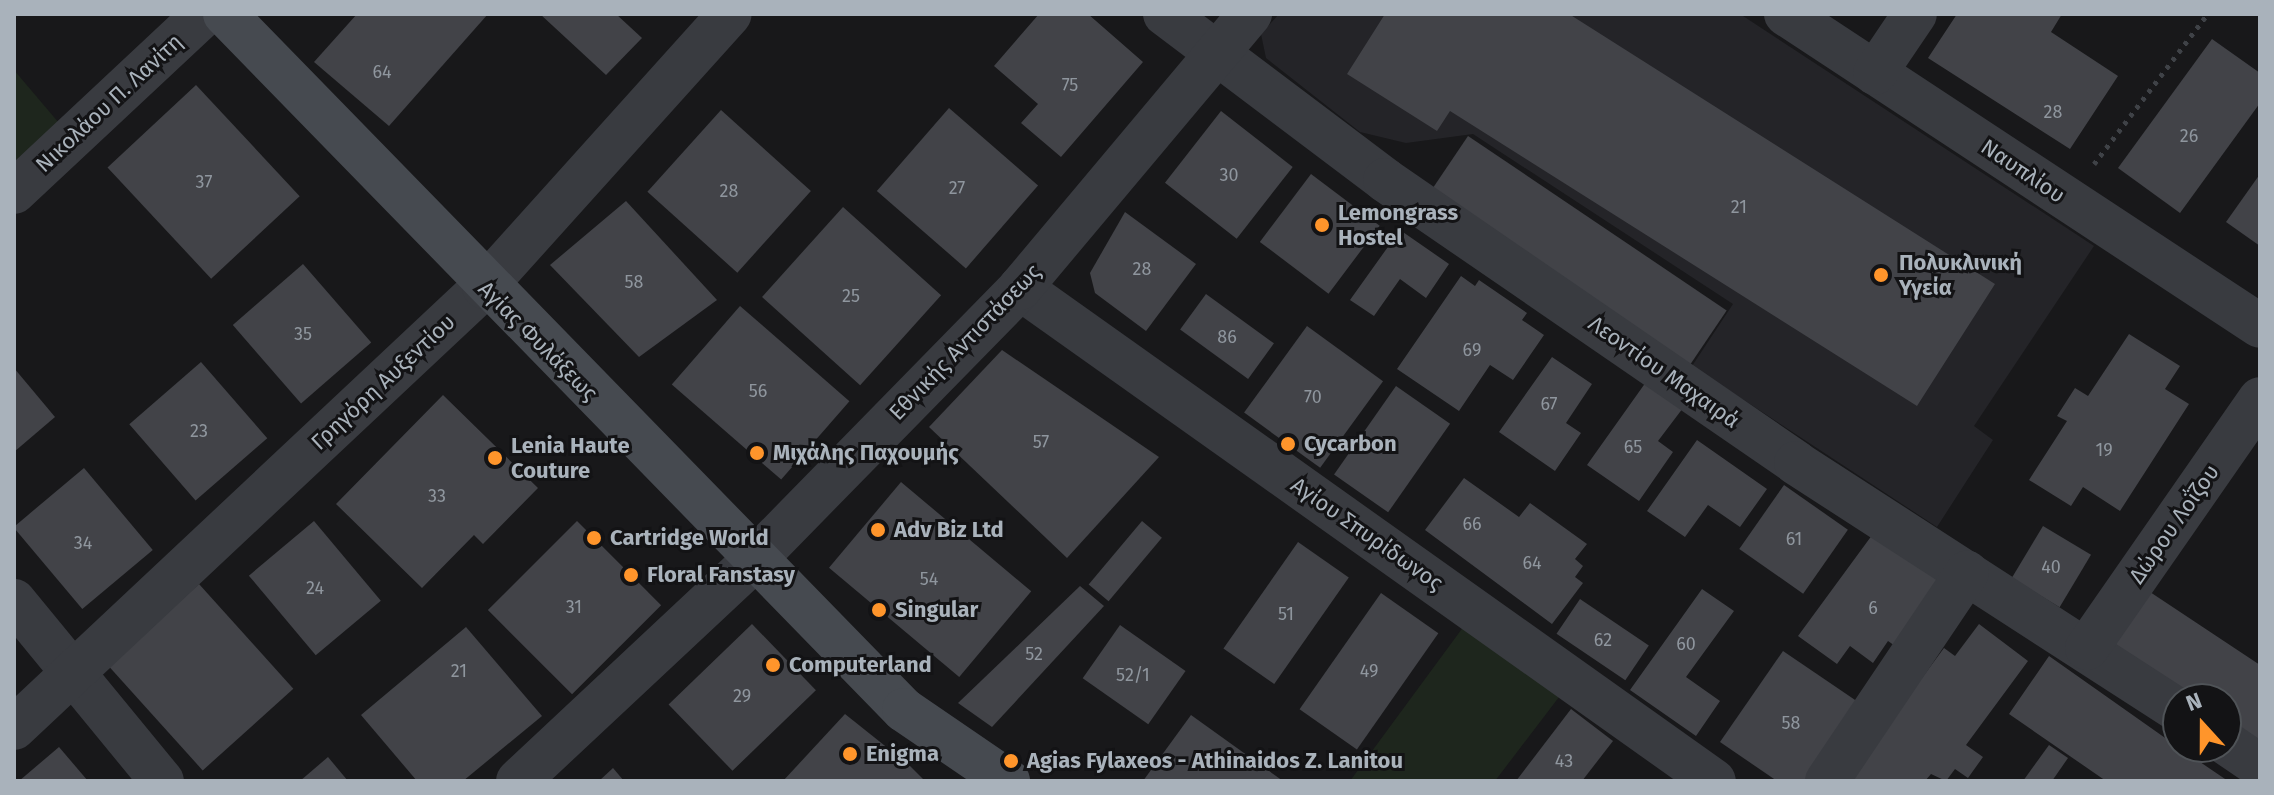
<!DOCTYPE html>
<meta charset="utf-8">
<style>
body{margin:0}
#map{position:relative;width:2274px;height:795px;overflow:hidden;background:#18181a;font-family:"Fira Sans",sans-serif}
div>[style]{position:absolute}
[style*='--x']{left:calc(var(--x)*1px);top:calc(var(--y)*1px);width:calc(var(--w)*1px);rotate:calc(var(--a)*1deg)}
.built>*{inset:0;background:#242428}
.green>*{inset:0;background:#1e261d}
.building>*{inset:0;background:#424348;transform-origin:0 0}
.path>*{height:5px;margin-top:-2.5px;transform-origin:0;background:repeating-linear-gradient(90deg,#3f4247 0 4px,transparent 0 10px)}
.minor>*{height:44px;margin:-22px;padding:0 22px;transform-origin:22px;border-radius:22px;background:#393b40}
.secondary>*{height:44px;margin:-22px;padding:0 22px;transform-origin:22px;border-radius:22px;background:#464a50}
.dots>*{width:22px;height:22px;translate:-50% -50%;box-sizing:border-box;border:4px solid #131315;border-radius:50%}
span{translate:-50% -50%;white-space:nowrap;text-align:center;line-height:1.15;-webkit-text-stroke:6px #131315;paint-order:stroke}
.number-label{font-size:18px;color:#8f969e}
.number-label span{-webkit-text-stroke-width:0}
.street-label{font-size:22px;color:#a9b2bb}
.poi-label{font-size:22px;color:#a9b2bb;font-weight:700}
.left{translate:0 -50%;text-align:left}
.frame{position:absolute;inset:0;border:16px solid #a9b2bb;pointer-events:none}
.north{position:absolute;left:2162px;top:683px;width:80px;height:80px;box-sizing:border-box;background:#131315;border:2px solid #4f5357;border-radius:50%;rotate:339deg;font-size:22px;font-weight:700;line-height:32px;text-align:center;color:#a9b2bb}
.north::after{content:'';display:block;margin:auto;width:28px;height:36px;background:#ff952b;clip-path:polygon(50% 0,100% 100%,50% 72%,0 100%)}
</style>
<div id="map">
<div class="built">
<i style="clip-path:polygon(1279px 14px,1740px 14px,2094px 246px,1974px 426px,1993px 440px,1937px 527px,1692px 366px,1733px 304px,1473px 134px,1406px 143px,1360px 132px,1266px 58px,1261px 34px)"></i>
</div>
<div class="green">
<i style="clip-path:polygon(14px 70px,59px 123px,14px 162px)"></i>
<i style="clip-path:polygon(1464px 626px,1559px 697px,1495px 781px,1350px 781px)"></i>
</div>
<div class="building">
<i style="clip-path:polygon(357px 14px,488px 14px,389px 126px,314px 62px)"></i>
<i style="clip-path:polygon(540px 14px,616px 14px,642px 38px,606px 75px)"></i>
<i style="clip-path:polygon(1039px 14px,1088px 14px,1143px 62px,1061px 157px,1021px 123px,1038px 104px,994px 66px)"></i>
<i style="clip-path:polygon(1385px 14px,1569px 14px,1995px 284px,1917px 406px,1450px 111px,1437px 131px,1347px 74px)"></i>
<i style="clip-path:polygon(1957px 14px,2062px 14px,2051px 32px,2118px 76px,2070px 149px,1928px 58px)"></i>
<i style="clip-path:polygon(2212px 39px,2260px 73px,2260px 103px,2180px 213px,2118px 168px)"></i>
<i style="left:196px;top:85px;width:152px;height:121px;rotate:47deg"></i>
<i style="left:949px;top:108px;width:118px;height:110px;rotate:41deg"></i>
<i style="left:721px;top:110px;width:121px;height:110px;rotate:42deg"></i>
<i style="left:1221px;top:111px;width:91px;height:91px;rotate:38deg"></i>
<i style="left:1468px;top:136px;width:312px;height:70px;rotate:34deg"></i>
<i style="left:1311px;top:174px;width:86px;height:85px;rotate:37deg"></i>
<i style="clip-path:polygon(2260px 174px,2260px 246px,2226px 222px)"></i>
<i style="clip-path:polygon(626px 201px,717px 300px,639px 357px,550px 265px)"></i>
<i style="left:843px;top:207px;width:132px;height:121px;rotate:42deg"></i>
<i style="clip-path:polygon(1125px 212px,1196px 264px,1146px 331px,1095px 293px,1090px 273px)"></i>
<i style="clip-path:polygon(1400px 230px,1449px 264px,1426px 298px,1400px 279px,1374px 316px,1350px 300px)"></i>
<i style="left:303px;top:264px;width:104px;height:93px;rotate:49deg"></i>
<i style="clip-path:polygon(1461px 276px,1475px 286px,1479px 280px,1527px 313px,1522px 320px,1544px 335px,1513px 380px,1490px 365px,1459px 411px,1397px 369px)"></i>
<i style="left:1206px;top:294px;width:84px;height:44px;rotate:36deg"></i>
<i style="left:740px;top:306px;width:145px;height:104px;rotate:41deg"></i>
<i style="left:1307px;top:326px;width:94px;height:107px;rotate:36deg"></i>
<i style="clip-path:polygon(2129px 334px,2180px 366px,2165px 389px,2189px 404px,2120px 511px,2083px 487px,2071px 506px,2029px 480px,2067px 421px,2057px 416px,2075px 388px,2088px 396px)"></i>
<i style="clip-path:polygon(1002px 350px,1159px 457px,1067px 558px,929px 427px)"></i>
<i style="clip-path:polygon(1552px 357px,1592px 384px,1566px 423px,1581px 433px,1555px 471px,1499px 432px)"></i>
<i style="left:201px;top:362px;width:101px;height:95px;rotate:49deg"></i>
<i style="clip-path:polygon(14px 368px,55px 417px,14px 452px)"></i>
<i style="clip-path:polygon(1646px 382px,1683px 408px,1658px 441px,1673px 452px,1639px 501px,1587px 465px)"></i>
<i style="left:1396px;top:386px;width:66px;height:108px;rotate:35deg"></i>
<i style="clip-path:polygon(443px 395px,538px 488px,483px 544px,474px 535px,422px 588px,336px 504px)"></i>
<i style="clip-path:polygon(1697px 440px,1767px 489px,1740px 527px,1708px 505px,1685px 537px,1647px 511px)"></i>
<i style="left:84px;top:468px;width:107px;height:92px;rotate:50deg"></i>
<i style="clip-path:polygon(1464px 478px,1519px 517px,1530px 503px,1587px 544px,1575px 559px,1583px 566px,1575px 577px,1583px 583px,1552px 624px,1425px 530px)"></i>
<i style="left:901px;top:482px;width:170px;height:112px;rotate:40deg"></i>
<i style="left:1784px;top:485px;width:78px;height:78px;rotate:35deg"></i>
<i style="left:314px;top:521px;width:104px;height:85px;rotate:50deg"></i>
<i style="left:577px;top:521px;width:119px;height:126px;rotate:45deg"></i>
<i style="left:1142px;top:521px;width:26px;height:83px;rotate:40deg"></i>
<i style="left:2043px;top:526px;width:56px;height:61px;rotate:31deg"></i>
<i style="clip-path:polygon(1878px 527px,1949px 579px,1898px 648px,1888px 641px,1873px 663px,1850px 646px,1837px 664px,1798px 636px)"></i>
<i style="left:1298px;top:542px;width:62px;height:130px;rotate:35deg"></i>
<i style="left:199px;top:584px;width:141px;height:122px;rotate:48deg"></i>
<i style="clip-path:polygon(1080px 586px,1104px 606px,992px 727px,958px 703px)"></i>
<i style="clip-path:polygon(1702px 589px,1734px 611px,1686px 677px,1720px 701px,1696px 736px,1630px 690px)"></i>
<i style="clip-path:polygon(2147px 590px,2260px 665px,2260px 751px,2226px 728px,2226px 699px,2182px 699px,2107px 649px)"></i>
<i style="left:1381px;top:593px;width:70px;height:142px;rotate:35deg"></i>
<i style="left:1580px;top:599px;width:83px;height:42px;rotate:34deg"></i>
<i style="left:752px;top:624px;width:92px;height:116px;rotate:46deg"></i>
<i style="clip-path:polygon(1979px 624px,2028px 661px,1966px 745px,1983px 757px,1968px 778px,1955px 769px,1946px 781px,1931px 774px,1925px 781px,1846px 781px,1944px 648px,1955px 656px)"></i>
<i style="left:1120px;top:625px;width:80px;height:65px;rotate:35deg"></i>
<i style="clip-path:polygon(466px 627px,542px 716px,463px 781px,417px 781px,361px 715px)"></i>
<i style="clip-path:polygon(1783px 651px,1861px 704px,1808px 781px,1777px 781px,1720px 742px)"></i>
<i style="clip-path:polygon(2049px 656px,2178px 747px,2228px 781px,2106px 781px,2009px 714px)"></i>
<i style="clip-path:polygon(1571px 709px,1613px 741px,1582px 781px,1516px 781px)"></i>
<i style="clip-path:polygon(845px 714px,909px 765px,925px 781px,783px 781px)"></i>
<i style="clip-path:polygon(1191px 715px,1283px 781px,1143px 781px)"></i>
<i style="clip-path:polygon(2049px 745px,2068px 758px,2052px 781px,2023px 781px)"></i>
<i style="clip-path:polygon(59px 747px,88px 781px,19px 781px)"></i>
<i style="clip-path:polygon(328px 757px,348px 781px,300px 781px)"></i>
<i style="clip-path:polygon(613px 768px,624px 781px,599px 781px)"></i>
</div>
<div class="path">
<i style="--x:2094;--y:164;--w:186;--a:-52.9"></i>
</div>
<div class="minor">
<i style="--x:1165;--y:14;--w:276;--a:37"></i>
<i style="--x:1385;--y:180;--w:499;--a:34.5"></i>
<i style="--x:1796;--y:463;--w:455;--a:32.9"></i>
<i style="--x:1786;--y:14;--w:567;--a:33.35"></i>
<i style="--x:1875;--y:73;--w:71;--a:-55.9"></i>
<i style="--x:14;--y:192;--w:260;--a:-43.1"></i>
<i style="--x:1020;--y:288;--w:851;--a:35.39"></i>
<i style="--x:14;--y:601;--w:233;--a:50.6"></i>
<i style="--x:2087;--y:648;--w:303;--a:-55.2"></i>
<i style="--x:14;--y:728;--w:645;--a:-43.18"></i>
<i style="--x:484;--y:287;--w:367;--a:-48"></i>
<i style="--x:2226;--y:743;--w:41;--a:34.1"></i>
<i style="--x:518;--y:781;--w:325;--a:-43.1"></i>
<i style="--x:755;--y:559;--w:379;--a:-45.6"></i>
<i style="--x:1020;--y:288;--w:358;--a:-50"></i>
<i style="--x:1827;--y:781;--w:251;--a:-56.1"></i>
</div>
<div class="secondary">
<i style="--x:225;--y:14;--w:972;--a:45.71"></i>
<i style="--x:904;--y:710;--w:126;--a:34.3"></i>
</div>
<div class="dots">
<i style="left:1322px;top:225px;background:#ff952b"></i>
<i style="left:1881px;top:275px;background:#ff952b"></i>
<i style="left:1288px;top:444px;background:#ff952b"></i>
<i style="left:757px;top:453px;background:#ff952b"></i>
<i style="left:495px;top:458px;background:#ff952b"></i>
<i style="left:878px;top:530px;background:#ff952b"></i>
<i style="left:594px;top:538px;background:#ff952b"></i>
<i style="left:631px;top:575px;background:#ff952b"></i>
<i style="left:879px;top:610px;background:#ff952b"></i>
<i style="left:773px;top:665px;background:#ff952b"></i>
<i style="left:850px;top:754px;background:#ff952b"></i>
<i style="left:1011px;top:761px;background:#ff952b"></i>
</div>
<div class="number-label">
<span style="left:382px;top:72px">64</span>
<span style="left:1070px;top:85px">75</span>
<span style="left:2053px;top:112px">28</span>
<span style="left:2189px;top:136px">26</span>
<span style="left:1229px;top:175px">30</span>
<span style="left:204px;top:182px">37</span>
<span style="left:957px;top:188px">27</span>
<span style="left:729px;top:191px">28</span>
<span style="left:1739px;top:207px">21</span>
<span style="left:1142px;top:269px">28</span>
<span style="left:634px;top:282px">58</span>
<span style="left:851px;top:296px">25</span>
<span style="left:303px;top:334px">35</span>
<span style="left:1227px;top:337px">86</span>
<span style="left:1472px;top:350px">69</span>
<span style="left:758px;top:391px">56</span>
<span style="left:1313px;top:397px">70</span>
<span style="left:1549px;top:404px">67</span>
<span style="left:199px;top:431px">23</span>
<span style="left:1041px;top:442px">57</span>
<span style="left:1633px;top:447px">65</span>
<span style="left:2104px;top:450px">19</span>
<span style="left:437px;top:496px">33</span>
<span style="left:1472px;top:524px">66</span>
<span style="left:1794px;top:539px">61</span>
<span style="left:83px;top:543px">34</span>
<span style="left:1532px;top:563px">64</span>
<span style="left:2051px;top:567px">40</span>
<span style="left:929px;top:579px">54</span>
<span style="left:315px;top:588px">24</span>
<span style="left:574px;top:607px">31</span>
<span style="left:1873px;top:608px">6</span>
<span style="left:1286px;top:614px">51</span>
<span style="left:1603px;top:640px">62</span>
<span style="left:1686px;top:644px">60</span>
<span style="left:1034px;top:654px">52</span>
<span style="left:459px;top:671px">21</span>
<span style="left:1369px;top:671px">49</span>
<span style="left:1133px;top:675px">52/1</span>
<span style="left:742px;top:696px">29</span>
<span style="left:1791px;top:723px">58</span>
<span style="left:1564px;top:761px">43</span>
</div>
<div class="street-label">
<span style="left:109px;top:103px;rotate:-43deg">Νικολάου Π. Λανίτη</span>
<span style="left:2023px;top:171px;rotate:34deg">Ναυπλίου</span>
<span style="left:538px;top:341px;rotate:45deg">Αγίας Φυλάξεως</span>
<span style="left:965px;top:342px;rotate:-46deg">Εθνικής Αντιστάσεως</span>
<span style="left:1664px;top:372px;rotate:35deg">Λεοντίου Μαχαιρά</span>
<span style="left:383px;top:382px;rotate:-43deg">Γρηγόρη Αυξεντίου</span>
<span style="left:2174px;top:524px;rotate:-55deg">Δώρου Λοΐζου</span>
<span style="left:1367px;top:534px;rotate:35deg">Αγίου Σπυρίδωνος</span>
</div>
<div class="poi-label">
<span class="left" style="left:1338px;top:225px">Lemongrass<br>Hostel</span>
<span class="left" style="left:1899px;top:275px">Πολυκλινική<br>Υγεία</span>
<span class="left" style="left:1304px;top:444px">Cycarbon</span>
<span class="left" style="left:511px;top:458px">Lenia Haute<br>Couture</span>
<span class="left" style="left:773px;top:453px">Μιχάλης Παχουμής</span>
<span class="left" style="left:894px;top:530px">Adv Biz Ltd</span>
<span class="left" style="left:610px;top:538px">Cartridge World</span>
<span class="left" style="left:647px;top:575px">Floral Fanstasy</span>
<span class="left" style="left:895px;top:610px">Singular</span>
<span class="left" style="left:789px;top:665px">Computerland</span>
<span class="left" style="left:866px;top:754px">Enigma</span>
<span class="left" style="left:1027px;top:761px">Agias Fylaxeos - Athinaidos Z. Lanitou</span>
</div>
<div class="frame"></div>
<div class="north">N</div>
</div>
